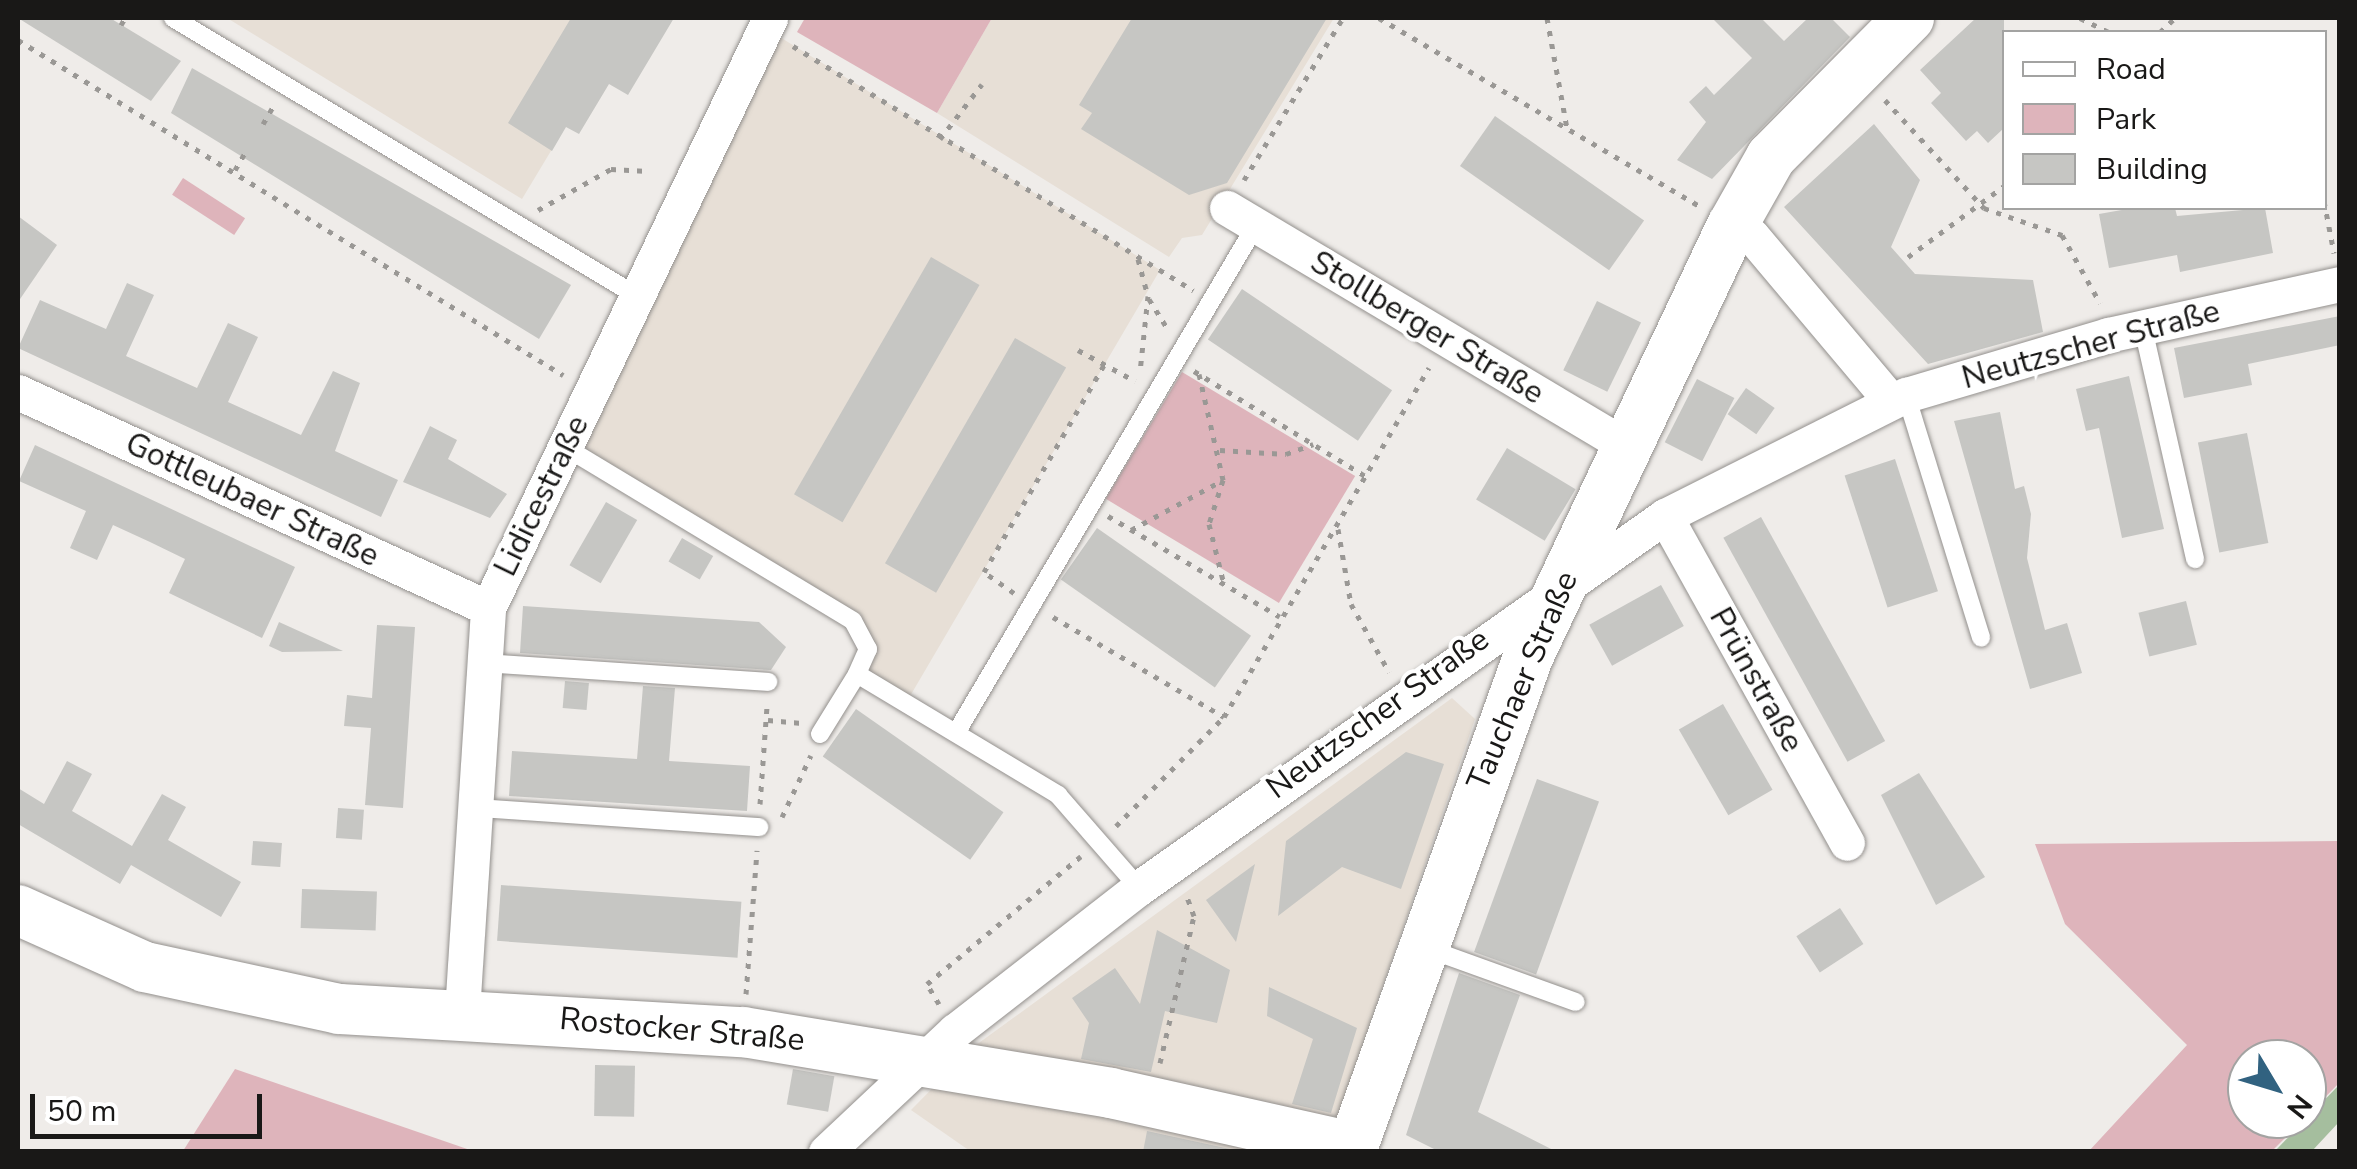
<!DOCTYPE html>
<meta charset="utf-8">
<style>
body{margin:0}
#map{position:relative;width:2357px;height:1169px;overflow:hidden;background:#efece9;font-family:"Nunito Sans",sans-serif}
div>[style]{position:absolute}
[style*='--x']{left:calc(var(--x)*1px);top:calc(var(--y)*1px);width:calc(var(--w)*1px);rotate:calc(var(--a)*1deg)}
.built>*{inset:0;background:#e7dfd6}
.green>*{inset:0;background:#deb4bb;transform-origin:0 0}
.water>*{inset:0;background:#a5be9e}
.building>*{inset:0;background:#c6c6c3;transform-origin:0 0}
.path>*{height:5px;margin-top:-2.5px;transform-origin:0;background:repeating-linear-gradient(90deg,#9a9895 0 5px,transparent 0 13px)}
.roads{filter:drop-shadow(0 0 2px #93908d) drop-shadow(0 0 2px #93908d)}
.service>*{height:18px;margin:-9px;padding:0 9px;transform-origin:9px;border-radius:9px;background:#fff}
.minor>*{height:35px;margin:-17.5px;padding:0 17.5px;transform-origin:17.5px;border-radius:17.5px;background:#fff}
.secondary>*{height:50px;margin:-25px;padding:0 25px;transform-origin:25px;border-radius:25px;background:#fff}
span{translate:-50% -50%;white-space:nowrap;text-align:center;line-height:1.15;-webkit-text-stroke:8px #fff;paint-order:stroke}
.street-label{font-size:32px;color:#191817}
.frame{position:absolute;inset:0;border:20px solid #191817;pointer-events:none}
.legend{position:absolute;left:2002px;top:30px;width:325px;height:180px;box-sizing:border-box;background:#fff;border:2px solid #a3a3a2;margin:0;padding:12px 18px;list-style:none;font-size:30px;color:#191817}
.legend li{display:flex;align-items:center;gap:20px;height:50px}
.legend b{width:50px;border:2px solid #a3a3a2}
.north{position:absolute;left:2227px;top:1039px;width:100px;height:100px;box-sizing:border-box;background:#fff;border:2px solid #a3a3a2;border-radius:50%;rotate:128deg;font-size:28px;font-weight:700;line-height:40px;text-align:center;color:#191817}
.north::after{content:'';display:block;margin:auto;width:35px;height:45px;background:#316280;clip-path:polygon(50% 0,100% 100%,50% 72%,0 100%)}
.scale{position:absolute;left:30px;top:1094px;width:232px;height:45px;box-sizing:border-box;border:5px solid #191817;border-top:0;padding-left:12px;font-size:30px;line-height:35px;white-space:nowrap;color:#191817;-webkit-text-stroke:8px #fff;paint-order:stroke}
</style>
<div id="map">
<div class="built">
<i style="clip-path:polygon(227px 18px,631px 18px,522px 199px)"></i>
<i style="clip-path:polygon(992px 18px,1334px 18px,1202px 235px,1182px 238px,1169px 257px,937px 113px)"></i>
<i style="clip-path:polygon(765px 28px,1160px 270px,906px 703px,857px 674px,864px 632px,565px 447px)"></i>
<i style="clip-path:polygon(1452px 698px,1475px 719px,1326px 1151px,970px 1151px,911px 1110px,972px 1048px)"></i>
</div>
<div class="green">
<i style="clip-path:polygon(805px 18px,992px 18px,937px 113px,797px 32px)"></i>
<i style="left:183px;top:178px;width:74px;height:20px;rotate:33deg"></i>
<i style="left:1182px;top:372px;width:202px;height:148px;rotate:31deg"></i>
<i style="clip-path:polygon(2339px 841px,2339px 1083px,2307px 1116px,2307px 1059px,2247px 1059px,2247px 1119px,2304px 1119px,2272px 1151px,2089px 1151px,2187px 1045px,2065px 924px,2035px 844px)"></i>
<i style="clip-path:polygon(235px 1069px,473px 1151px,183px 1151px)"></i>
</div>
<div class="water">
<i style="clip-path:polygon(2339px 1085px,2339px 1122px,2312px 1151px,2275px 1151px)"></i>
</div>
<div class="building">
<i style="clip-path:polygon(18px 18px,110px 18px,181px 61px,151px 101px)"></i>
<i style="clip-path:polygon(571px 18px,674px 18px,628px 95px,609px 84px,579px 134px,566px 127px,552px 151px,508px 123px)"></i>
<i style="clip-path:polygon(1132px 18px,1327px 18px,1227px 183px,1189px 195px,1081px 129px,1092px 113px,1079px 105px)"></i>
<i style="clip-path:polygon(1712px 18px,1761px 18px,1784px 41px,1808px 18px,1831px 18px,1850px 37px,1712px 179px,1677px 160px,1706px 122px,1689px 102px,1706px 86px,1714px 95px,1752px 58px)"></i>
<i style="clip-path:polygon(1976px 18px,2004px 18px,2004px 128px,1988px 143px,1977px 131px,1966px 141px,1931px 103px,1941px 93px,1920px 70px)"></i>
<i style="clip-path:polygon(192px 68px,571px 285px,539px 339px,171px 113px)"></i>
<i style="left:1495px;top:116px;width:182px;height:61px;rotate:35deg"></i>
<i style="clip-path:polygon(1874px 124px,1920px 180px,1891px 247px,1915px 274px,2033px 280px,2043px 332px,1928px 364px,1784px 207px)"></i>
<i style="clip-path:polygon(2133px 208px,2175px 208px,2177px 216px,2265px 208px,2273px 253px,2180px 272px,2177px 255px,2109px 268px,2099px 214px)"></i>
<i style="clip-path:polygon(18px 216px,57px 245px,18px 302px)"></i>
<i style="left:931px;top:257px;width:56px;height:274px;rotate:30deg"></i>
<i style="clip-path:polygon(127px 283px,154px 295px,126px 356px,197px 388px,228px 323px,258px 337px,228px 402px,301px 435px,333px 371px,360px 383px,335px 451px,398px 480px,381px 517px,18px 348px,40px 300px,106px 329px)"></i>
<i style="left:1242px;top:289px;width:181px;height:61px;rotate:34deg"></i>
<i style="left:1597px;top:301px;width:49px;height:77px;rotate:26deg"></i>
<i style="clip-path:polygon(2340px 316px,2340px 345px,2248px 364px,2252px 385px,2184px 398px,2174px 348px)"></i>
<i style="left:1015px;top:338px;width:59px;height:260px;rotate:30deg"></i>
<i style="clip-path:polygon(2129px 376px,2164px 529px,2122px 538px,2099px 428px,2086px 431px,2076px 389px)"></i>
<i style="left:1697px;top:379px;width:42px;height:71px;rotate:27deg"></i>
<i style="left:1746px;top:388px;width:35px;height:32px;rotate:35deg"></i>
<i style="clip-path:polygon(2000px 412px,2015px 489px,2024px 486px,2031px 514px,2027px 558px,2045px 630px,2067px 623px,2082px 673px,2030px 689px,1954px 421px)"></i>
<i style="clip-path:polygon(430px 426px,457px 440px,448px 459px,507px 494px,490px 518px,403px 482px)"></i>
<i style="left:2247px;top:433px;width:112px;height:50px;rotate:79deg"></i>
<i style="clip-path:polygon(35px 445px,295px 567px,262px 638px,169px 593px,185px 559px,150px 542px,113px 525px,97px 560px,70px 548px,86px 511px,19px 481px)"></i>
<i style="left:1507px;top:448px;width:80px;height:60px;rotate:31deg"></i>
<i style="left:1895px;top:459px;width:139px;height:53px;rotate:72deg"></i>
<i style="left:606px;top:502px;width:36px;height:73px;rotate:30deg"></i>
<i style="left:1761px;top:517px;width:256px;height:43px;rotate:61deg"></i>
<i style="left:1097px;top:528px;width:188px;height:63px;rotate:35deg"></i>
<i style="left:682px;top:538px;width:36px;height:27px;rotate:30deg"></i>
<i style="left:1661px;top:585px;width:47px;height:82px;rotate:61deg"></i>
<i style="left:2186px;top:601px;width:45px;height:49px;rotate:76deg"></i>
<i style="clip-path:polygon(523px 606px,759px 622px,786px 647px,771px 670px,520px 653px)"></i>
<i style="clip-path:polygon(279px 622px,343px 651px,282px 652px,269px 646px)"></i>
<i style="clip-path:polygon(377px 625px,415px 627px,403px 808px,365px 805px,371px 728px,344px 726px,347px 695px,372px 698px)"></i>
<i style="left:565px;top:681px;width:24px;height:27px;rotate:5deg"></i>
<i style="clip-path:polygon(643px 686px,675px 688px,669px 761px,750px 766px,747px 811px,509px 796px,512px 751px,637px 759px)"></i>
<i style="left:1723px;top:704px;width:99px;height:51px;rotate:60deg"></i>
<i style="left:856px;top:709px;width:180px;height:58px;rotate:35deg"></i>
<i style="clip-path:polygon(1406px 752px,1444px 764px,1401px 889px,1342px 867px,1278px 916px,1286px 841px)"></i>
<i style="clip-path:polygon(67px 761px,92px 774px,72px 811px,132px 846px,162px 794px,186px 807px,168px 840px,241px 882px,221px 917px,131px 865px,120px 884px,18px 824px,18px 788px,44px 804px)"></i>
<i style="clip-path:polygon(1919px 773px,1985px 877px,1936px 905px,1881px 795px)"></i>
<i style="left:1537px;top:779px;width:66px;height:184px;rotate:20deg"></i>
<i style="left:338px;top:808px;width:26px;height:30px;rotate:4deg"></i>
<i style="left:253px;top:841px;width:29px;height:24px;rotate:4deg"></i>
<i style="clip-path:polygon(1255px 864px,1236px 942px,1206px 900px)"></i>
<i style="left:501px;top:885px;width:241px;height:56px;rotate:4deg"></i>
<i style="left:302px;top:889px;width:75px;height:39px;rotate:2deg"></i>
<i style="left:1840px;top:908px;width:43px;height:52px;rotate:57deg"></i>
<i style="clip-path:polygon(1157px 930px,1230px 970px,1217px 1023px,1165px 1011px,1151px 1072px,1081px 1059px,1089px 1023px,1072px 998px,1115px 968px,1140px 1004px)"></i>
<i style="clip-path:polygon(1459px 973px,1520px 995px,1478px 1112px,1557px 1152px,1440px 1152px,1406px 1135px)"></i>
<i style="clip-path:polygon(1269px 987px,1357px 1028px,1331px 1113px,1292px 1104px,1313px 1039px,1267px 1016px)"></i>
<i style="left:595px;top:1065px;width:40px;height:51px;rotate:1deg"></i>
<i style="left:793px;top:1069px;width:42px;height:36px;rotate:10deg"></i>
<i style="clip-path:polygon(1147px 1131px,1230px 1149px,1230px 1152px,1143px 1152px)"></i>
</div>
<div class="path">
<i style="--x:1379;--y:18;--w:371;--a:30.4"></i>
<i style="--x:1547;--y:18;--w:112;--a:79.7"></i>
<i style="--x:2080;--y:18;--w:32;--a:26"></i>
<i style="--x:121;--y:25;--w:8;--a:-60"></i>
<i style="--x:2160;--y:32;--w:21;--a:-43"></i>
<i style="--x:18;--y:40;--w:640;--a:31.58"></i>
<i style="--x:793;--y:46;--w:469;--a:31.4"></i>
<i style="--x:1885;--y:100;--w:147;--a:47.5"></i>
<i style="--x:1984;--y:208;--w:83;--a:19.1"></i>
<i style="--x:2062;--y:235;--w:78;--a:60.8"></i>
<i style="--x:263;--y:124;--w:22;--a:-60"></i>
<i style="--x:940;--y:139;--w:69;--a:-52.6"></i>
<i style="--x:235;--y:170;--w:22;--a:-60"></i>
<i style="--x:1244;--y:180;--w:190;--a:-58.6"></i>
<i style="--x:2324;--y:201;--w:53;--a:79.1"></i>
<i style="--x:538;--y:210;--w:84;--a:-29.3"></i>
<i style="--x:611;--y:169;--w:37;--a:3"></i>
<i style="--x:1908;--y:257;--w:119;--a:-36.5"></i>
<i style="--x:1138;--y:259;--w:38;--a:75"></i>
<i style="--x:1148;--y:296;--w:76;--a:96"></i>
<i style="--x:1149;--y:299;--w:34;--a:58"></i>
<i style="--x:1078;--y:350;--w:65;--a:28.5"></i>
<i style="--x:1194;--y:371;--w:203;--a:31.5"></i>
<i style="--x:1199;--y:374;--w:109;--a:77.2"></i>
<i style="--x:1223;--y:480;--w:46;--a:107.7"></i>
<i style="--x:1209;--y:524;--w:62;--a:76"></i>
<i style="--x:1220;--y:450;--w:66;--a:3.5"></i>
<i style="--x:1286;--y:454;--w:29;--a:-20"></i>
<i style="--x:1108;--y:516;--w:199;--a:30.4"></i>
<i style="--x:1338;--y:529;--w:76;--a:80.2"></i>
<i style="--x:1351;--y:604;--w:78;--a:60.8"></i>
<i style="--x:1131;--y:530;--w:105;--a:-28.5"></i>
<i style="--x:1014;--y:593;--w:37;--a:-145"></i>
<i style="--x:984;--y:572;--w:239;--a:-59.9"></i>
<i style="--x:1053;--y:617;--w:198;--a:30.3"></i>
<i style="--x:768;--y:720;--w:34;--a:5"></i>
<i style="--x:760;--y:804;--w:98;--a:-85.9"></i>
<i style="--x:782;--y:817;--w:68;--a:-64.9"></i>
<i style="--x:1116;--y:826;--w:153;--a:-45.3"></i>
<i style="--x:1224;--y:717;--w:405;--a:-59.6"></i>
<i style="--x:746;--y:994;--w:144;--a:-85.6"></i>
<i style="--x:939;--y:1004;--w:23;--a:-121"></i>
<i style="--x:927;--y:984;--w:200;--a:-39.7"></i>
<i style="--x:1160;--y:1063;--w:151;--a:-77"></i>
<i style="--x:1194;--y:916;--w:23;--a:-110"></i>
</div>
<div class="roads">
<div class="service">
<i style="--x:173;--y:18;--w:541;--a:30.93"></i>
<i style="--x:2143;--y:328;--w:237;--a:77.3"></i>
<i style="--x:1906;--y:395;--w:254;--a:72.8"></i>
<i style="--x:565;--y:447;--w:336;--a:31.1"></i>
<i style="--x:853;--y:621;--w:32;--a:62"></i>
<i style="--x:868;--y:649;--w:27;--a:114"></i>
<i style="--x:857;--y:674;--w:235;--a:31"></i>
<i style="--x:1058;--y:795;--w:123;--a:48.9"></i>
<i style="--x:485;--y:663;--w:284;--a:3.8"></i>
<i style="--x:956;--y:733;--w:590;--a:-59.44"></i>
<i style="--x:820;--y:734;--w:70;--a:-58.3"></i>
<i style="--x:478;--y:808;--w:282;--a:3.9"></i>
<i style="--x:1426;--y:948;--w:159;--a:19.8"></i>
</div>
<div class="minor">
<i style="--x:1227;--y:208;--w:467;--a:30.8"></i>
<i style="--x:1732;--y:226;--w:22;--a:27"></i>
<i style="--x:1752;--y:236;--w:214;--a:49.9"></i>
<i style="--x:18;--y:392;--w:517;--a:24.68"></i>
<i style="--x:1665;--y:516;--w:374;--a:60.9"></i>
<i style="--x:462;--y:1012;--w:405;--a:-86.3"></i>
<i style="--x:488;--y:608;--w:654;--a:-64.45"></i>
<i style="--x:826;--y:1152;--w:177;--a:-43.2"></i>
<i style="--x:955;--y:1031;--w:233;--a:-37.9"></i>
<i style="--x:1139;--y:888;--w:644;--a:-35.27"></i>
<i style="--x:1665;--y:516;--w:270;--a:-26.7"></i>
<i style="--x:1906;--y:395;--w:211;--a:-16.5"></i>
<i style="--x:2108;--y:335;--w:238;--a:-12.4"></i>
</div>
<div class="secondary">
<i style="--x:18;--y:910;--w:139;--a:24.2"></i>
<i style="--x:145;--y:967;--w:198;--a:12.2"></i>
<i style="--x:339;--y:1009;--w:405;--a:3.3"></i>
<i style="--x:743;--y:1032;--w:373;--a:9.4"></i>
<i style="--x:1111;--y:1093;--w:248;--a:12.6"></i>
<i style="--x:1351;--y:1152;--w:526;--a:-70.32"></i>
<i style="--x:1528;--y:657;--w:477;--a:-64.7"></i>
<i style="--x:1732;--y:226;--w:79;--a:-60.5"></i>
<i style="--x:1771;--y:157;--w:196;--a:-45.2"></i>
</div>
</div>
<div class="street-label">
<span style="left:1427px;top:328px;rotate:31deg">Stollberger Straße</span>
<span style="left:2091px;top:345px;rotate:-15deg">Neutzscher Straße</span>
<span style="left:542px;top:496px;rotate:-64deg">Lidicestraße</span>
<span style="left:252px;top:500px;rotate:25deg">Gottleubaer Straße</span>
<span style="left:1756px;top:680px;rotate:61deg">Prünstraße</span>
<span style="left:1523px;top:681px;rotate:-67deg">Tauchaer Straße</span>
<span style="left:1378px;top:714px;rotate:-36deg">Neutzscher Straße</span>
<span style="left:682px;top:1030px;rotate:5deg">Rostocker Straße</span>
</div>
<div class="frame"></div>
<ul class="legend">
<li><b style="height:12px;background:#fff"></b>Road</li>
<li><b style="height:28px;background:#deb4bb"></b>Park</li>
<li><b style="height:28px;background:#c6c6c3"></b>Building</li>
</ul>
<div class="north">N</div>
<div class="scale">50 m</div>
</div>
